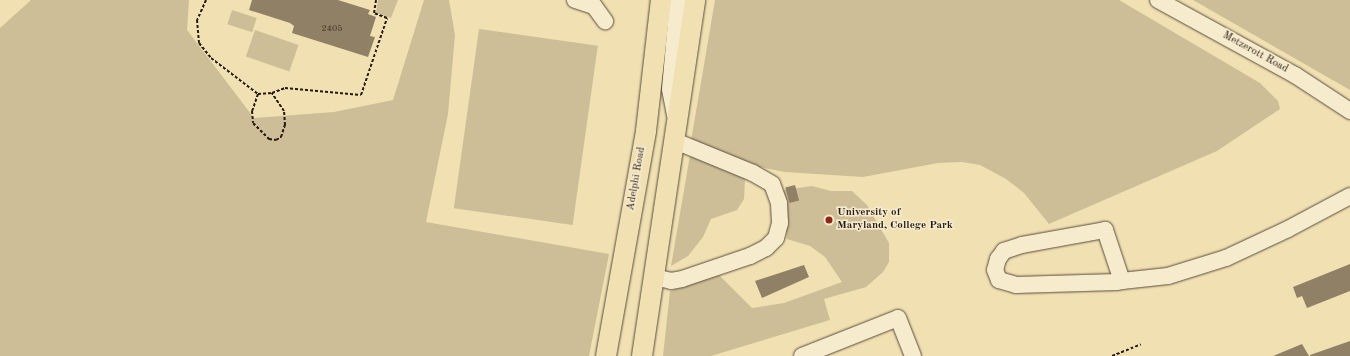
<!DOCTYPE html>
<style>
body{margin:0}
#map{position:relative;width:1350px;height:356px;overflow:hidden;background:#f1e0b2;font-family:"Old Standard TT",serif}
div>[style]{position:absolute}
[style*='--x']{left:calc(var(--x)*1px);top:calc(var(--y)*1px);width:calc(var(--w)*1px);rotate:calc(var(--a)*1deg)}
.green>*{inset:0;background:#cebe97;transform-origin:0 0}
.building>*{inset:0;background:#908166;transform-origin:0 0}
.path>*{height:2px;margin-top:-1px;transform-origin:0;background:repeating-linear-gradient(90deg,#261a14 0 3px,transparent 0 5px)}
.roads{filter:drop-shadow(0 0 1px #594c3c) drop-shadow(0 0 1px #594c3c)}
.minor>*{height:16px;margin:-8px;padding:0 8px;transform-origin:8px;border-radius:8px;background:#f6ebcd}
.major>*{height:20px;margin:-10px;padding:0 10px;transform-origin:10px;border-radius:10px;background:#f1e0b2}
.dots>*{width:11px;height:11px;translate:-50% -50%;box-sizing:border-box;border:2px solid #f6ebcd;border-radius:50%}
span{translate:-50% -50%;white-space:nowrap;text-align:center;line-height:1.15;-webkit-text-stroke:3px #f6ebcd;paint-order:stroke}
.number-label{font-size:9px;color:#403428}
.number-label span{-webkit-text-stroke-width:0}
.street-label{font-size:11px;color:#261a14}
.poi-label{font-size:11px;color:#261a14;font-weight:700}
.left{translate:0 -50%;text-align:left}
</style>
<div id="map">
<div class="green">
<i style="clip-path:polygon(31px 0,189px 0,187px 30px,254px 118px,334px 112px,393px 100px,424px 0,449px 0,455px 35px,448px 114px,426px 222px,609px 254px,589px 356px,0 356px,0 28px)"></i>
<i style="clip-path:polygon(378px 0,398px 0,391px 18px,376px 13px)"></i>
<i style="clip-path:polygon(715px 0,1119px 0,1260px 83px,1278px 101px,1280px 109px,1217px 151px,1049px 224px,1024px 193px,1006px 179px,980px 165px,962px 162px,938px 163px,863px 177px,785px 172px,755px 166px,691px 141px)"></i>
<i style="clip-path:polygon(1193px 0,1350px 0,1350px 90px)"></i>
<i style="left:232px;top:10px;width:26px;height:15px;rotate:18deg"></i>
<i style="left:479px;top:29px;width:120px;height:181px;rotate:8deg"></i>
<i style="left:255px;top:30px;width:46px;height:28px;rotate:19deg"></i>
<i style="clip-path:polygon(690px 155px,723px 166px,745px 179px,744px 199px,737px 210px,711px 219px,703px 237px,688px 256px,671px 266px)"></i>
<i style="clip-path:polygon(812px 186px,831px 191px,852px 191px,867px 205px,889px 243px,889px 262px,883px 272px,866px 287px,824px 299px,830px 320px,711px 356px,663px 356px,670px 291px,719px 275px,752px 308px,784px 303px,842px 282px,825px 257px,810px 246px,787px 239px,783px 190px)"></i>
</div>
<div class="building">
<i style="clip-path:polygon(252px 0,338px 0,370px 10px,368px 14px,376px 17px,370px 36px,375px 37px,368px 57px,292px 33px,294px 26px,290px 23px,249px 10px)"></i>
<i style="left:795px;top:185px;width:16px;height:10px;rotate:75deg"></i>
<i style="clip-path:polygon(1350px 264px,1350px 291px,1307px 308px,1302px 296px,1297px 298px,1293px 287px)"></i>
<i style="clip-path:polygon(804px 265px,809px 277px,762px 298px,755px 281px)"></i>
<i style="clip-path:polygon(1350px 341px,1350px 356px,1310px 356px,1310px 355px)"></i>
<i style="clip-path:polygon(1302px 344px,1309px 356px,1273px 356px)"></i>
</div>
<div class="path">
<i style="--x:206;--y:0;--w:22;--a:114"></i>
<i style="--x:197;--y:20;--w:23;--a:85"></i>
<i style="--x:199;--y:43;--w:19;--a:51"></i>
<i style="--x:211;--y:58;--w:59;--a:37.5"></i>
<i style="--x:258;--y:94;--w:14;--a:-4"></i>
<i style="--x:272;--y:93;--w:14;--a:-21"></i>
<i style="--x:285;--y:88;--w:76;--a:5.3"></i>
<i style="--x:361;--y:95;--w:81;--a:-71.3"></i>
<i style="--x:387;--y:18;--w:14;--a:-159"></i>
<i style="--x:374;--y:13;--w:13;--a:-81"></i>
<i style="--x:258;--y:94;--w:18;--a:109"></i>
<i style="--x:252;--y:111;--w:12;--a:85"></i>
<i style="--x:253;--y:123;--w:23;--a:45"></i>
<i style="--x:269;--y:139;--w:7;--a:8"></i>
<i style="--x:276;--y:140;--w:6;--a:-31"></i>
<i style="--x:281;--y:137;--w:13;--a:-72"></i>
<i style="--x:285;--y:125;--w:14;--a:-94"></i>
<i style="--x:284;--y:111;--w:22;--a:-124"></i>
<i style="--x:1112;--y:356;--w:31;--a:-22"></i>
</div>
<div class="roads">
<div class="minor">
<i style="--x:575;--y:0;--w:20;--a:18"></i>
<i style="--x:594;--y:6;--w:19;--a:54"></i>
<i style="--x:1158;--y:0;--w:156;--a:28.7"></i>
<i style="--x:1295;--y:75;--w:66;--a:33.2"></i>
<i style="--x:675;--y:115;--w:26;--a:-101"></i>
<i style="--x:670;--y:89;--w:89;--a:-84.9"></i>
<i style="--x:654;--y:277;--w:17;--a:13"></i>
<i style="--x:671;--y:281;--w:11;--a:-10"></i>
<i style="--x:682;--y:279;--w:72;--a:-18.7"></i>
<i style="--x:750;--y:256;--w:18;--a:-27"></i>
<i style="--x:766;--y:248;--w:14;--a:-45"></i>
<i style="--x:776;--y:238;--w:16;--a:-75"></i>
<i style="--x:780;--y:223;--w:20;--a:-93"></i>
<i style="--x:779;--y:203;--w:20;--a:-110"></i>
<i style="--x:772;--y:184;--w:22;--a:-150"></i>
<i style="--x:753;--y:173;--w:84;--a:-157.7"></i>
<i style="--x:1122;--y:281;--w:54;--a:-108.4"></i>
<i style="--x:1105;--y:230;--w:84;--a:169.8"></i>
<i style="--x:1022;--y:245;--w:19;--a:162"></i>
<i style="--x:1004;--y:251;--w:10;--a:127"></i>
<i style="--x:998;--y:259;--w:11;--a:105"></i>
<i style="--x:995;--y:270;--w:11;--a:68"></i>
<i style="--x:999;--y:280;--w:18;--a:16"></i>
<i style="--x:1016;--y:285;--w:101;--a:-1.7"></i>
<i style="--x:1117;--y:282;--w:5;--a:-11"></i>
<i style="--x:1122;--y:281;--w:46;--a:-6.2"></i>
<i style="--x:1168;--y:276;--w:61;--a:-17.2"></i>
<i style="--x:1226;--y:258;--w:68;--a:-25.1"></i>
<i style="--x:1288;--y:229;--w:70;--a:-28"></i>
<i style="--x:802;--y:356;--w:103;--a:-21.6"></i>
<i style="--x:898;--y:318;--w:41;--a:68.5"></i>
</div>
<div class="major">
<i style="--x:606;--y:356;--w:229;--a:-79.9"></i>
<i style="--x:646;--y:131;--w:132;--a:-83.5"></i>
<i style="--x:642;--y:356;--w:360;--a:-81.5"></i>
</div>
</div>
<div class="dots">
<i style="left:829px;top:220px;background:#8f2418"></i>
</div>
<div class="number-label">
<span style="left:332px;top:29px">2405</span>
</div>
<div class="street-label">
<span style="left:1255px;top:53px;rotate:29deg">Metzerott Road</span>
<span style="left:637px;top:179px;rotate:-80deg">Adelphi Road</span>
</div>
<div class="poi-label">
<span class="left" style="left:837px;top:220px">University of<br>Maryland, College Park</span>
</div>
</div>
